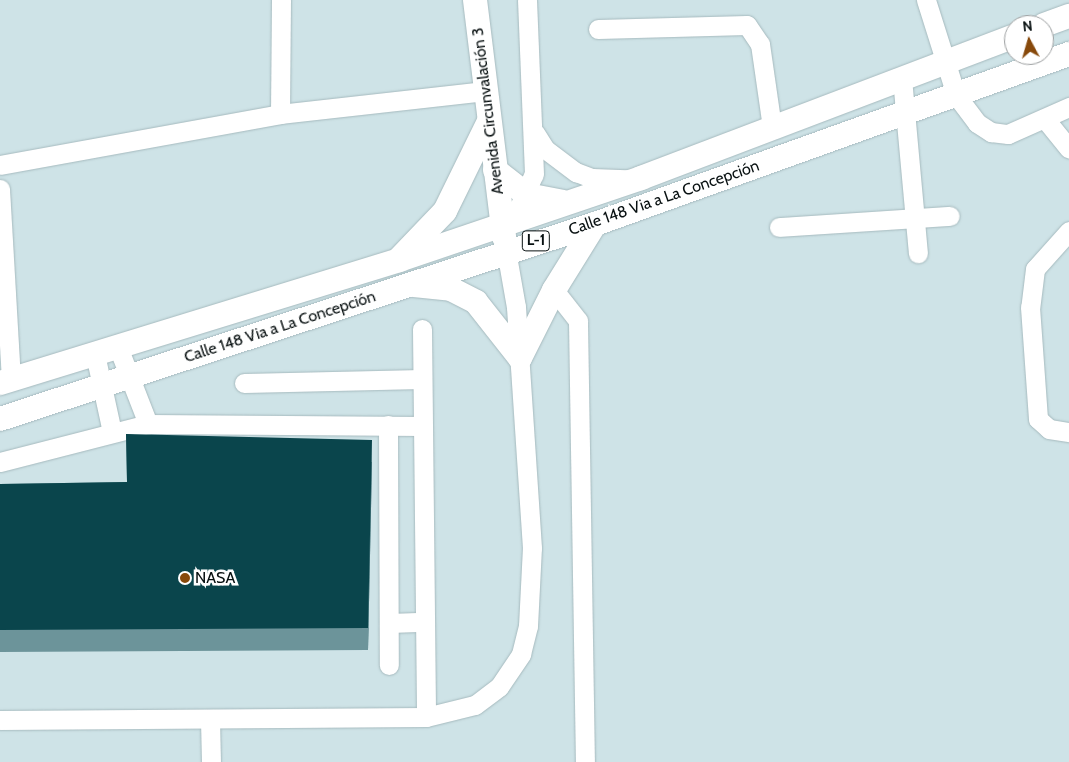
<!DOCTYPE html>
<meta charset="utf-8">
<style>
body{margin:0}
#map{position:relative;width:1069px;height:762px;overflow:hidden;background:#cee3e7;font-family:Cabin,sans-serif}
div>[style]{position:absolute}
[style*='--x']{left:calc(var(--x)*1px);top:calc(var(--y)*1px);width:calc(var(--w)*1px);rotate:calc(var(--a)*1deg)}
.roads{filter:drop-shadow(0 0 1px #a6babe) drop-shadow(0 0 1px #a6babe)}
.minor>*{height:19px;margin:-9.5px;padding:0 9.5px;transform-origin:9.5px;border-radius:9.5px;background:#fff}
.major>*{height:24px;margin:-12px;padding:0 12px;transform-origin:12px;border-radius:12px;background:#fff}
.wall>*{inset:0;background:#6c949a}
.shaded-wall>*{inset:0;background:#45747a}
.building>*{inset:0;background:#0a454c}
.dots>*{width:14px;height:14px;translate:-50% -50%;box-sizing:border-box;border:2px solid #fff;border-radius:50%}
span{translate:-50% -50%;white-space:nowrap;text-align:center;line-height:1.15;-webkit-text-stroke:5px #fff;paint-order:stroke}
.shield-label span{padding:1px 4px;background:#fff;border:1px solid;border-radius:4px;-webkit-text-stroke-width:0}
.shield-label{font-size:15px;color:#081011;font-weight:700}
.street-label{font-size:16px;color:#081011}
.poi-label{font-size:16px;color:#081011}
.left{translate:0 -50%;text-align:left}
.north{position:absolute;left:1004px;top:15px;width:50px;height:50px;box-sizing:border-box;background:#fff;border:1px solid #9c9fa0;border-radius:50%;rotate:354deg;font-size:14px;font-weight:700;line-height:20px;text-align:center;color:#081011}
.north::after{content:'';display:block;margin:auto;width:18px;height:22px;background:#87490b;clip-path:polygon(50% 0,100% 100%,50% 72%,0 100%)}
</style>
<div id="map">
<div class="roads">
<div class="minor">
<i style="--x:926;--y:0;--w:100;--a:72.5"></i>
<i style="--x:956;--y:95;--w:35;--a:53"></i>
<i style="--x:977;--y:123;--w:17;--a:33"></i>
<i style="--x:991;--y:132;--w:17;--a:7"></i>
<i style="--x:1008;--y:134;--w:67;--a:-23.9"></i>
<i style="--x:598;--y:29;--w:149;--a:-1.5"></i>
<i style="--x:747;--y:25;--w:23;--a:56"></i>
<i style="--x:760;--y:44;--w:84;--a:81.8"></i>
<i style="--x:902;--y:78;--w:176;--a:84.8"></i>
<i style="--x:280;--y:114;--w:114;--a:-89.5"></i>
<i style="--x:1045;--y:119;--w:38;--a:51"></i>
<i style="--x:535;--y:133;--w:19;--a:58"></i>
<i style="--x:545;--y:149;--w:39;--a:37"></i>
<i style="--x:576;--y:172;--w:17;--a:21"></i>
<i style="--x:592;--y:178;--w:34;--a:2"></i>
<i style="--x:0;--y:165;--w:285;--a:-10.3"></i>
<i style="--x:280;--y:114;--w:206;--a:-6.4"></i>
<i style="--x:0;--y:189;--w:191;--a:86.7"></i>
<i style="--x:501;--y:222;--w:23;--a:-40"></i>
<i style="--x:519;--y:207;--w:36;--a:-66"></i>
<i style="--x:534;--y:174;--w:174;--a:-92.3"></i>
<i style="--x:779;--y:227;--w:171;--a:-3.7"></i>
<i style="--x:1069;--y:231;--w:51;--a:131.8"></i>
<i style="--x:1035;--y:269;--w:38;--a:97"></i>
<i style="--x:1030;--y:307;--w:112;--a:85.9"></i>
<i style="--x:1038;--y:419;--w:15;--a:42"></i>
<i style="--x:1049;--y:429;--w:20;--a:9"></i>
<i style="--x:554;--y:290;--w:39;--a:52"></i>
<i style="--x:578;--y:321;--w:441;--a:89.1"></i>
<i style="--x:422;--y:329;--w:388;--a:89.4"></i>
<i style="--x:118;--y:347;--w:83;--a:68.7"></i>
<i style="--x:95;--y:354;--w:80;--a:77.7"></i>
<i style="--x:244;--y:383;--w:178;--a:-1.3"></i>
<i style="--x:388;--y:425;--w:240;--a:89.8"></i>
<i style="--x:0;--y:462;--w:153;--a:-14.4"></i>
<i style="--x:148;--y:424;--w:274;--a:0.4"></i>
<i style="--x:389;--y:623;--w:36;--a:-2"></i>
<i style="--x:210;--y:719;--w:43;--a:88.7"></i>
<i style="--x:0;--y:720;--w:426;--a:-0.4"></i>
<i style="--x:426;--y:717;--w:50;--a:-13.8"></i>
<i style="--x:475;--y:705;--w:30;--a:-37"></i>
<i style="--x:499;--y:687;--w:40;--a:-56"></i>
<i style="--x:521;--y:654;--w:29;--a:-76"></i>
<i style="--x:528;--y:626;--w:78;--a:-87.1"></i>
<i style="--x:532;--y:548;--w:242;--a:-93.8"></i>
<i style="--x:516;--y:307;--w:58;--a:-100"></i>
</div>
<div class="major">
<i style="--x:475;--y:0;--w:239;--a:83"></i>
<i style="--x:1044;--y:25;--w:27;--a:-20"></i>
<i style="--x:495;--y:170;--w:41;--a:38"></i>
<i style="--x:527;--y:195;--w:36;--a:11"></i>
<i style="--x:400;--y:258;--w:65;--a:-46.2"></i>
<i style="--x:445;--y:211;--w:100;--a:-63.9"></i>
<i style="--x:414;--y:285;--w:37;--a:6"></i>
<i style="--x:451;--y:289;--w:28;--a:27"></i>
<i style="--x:476;--y:302;--w:71;--a:51.8"></i>
<i style="--x:520;--y:358;--w:76;--a:-63.4"></i>
<i style="--x:554;--y:290;--w:78;--a:-58.2"></i>
<i style="--x:0;--y:383;--w:418;--a:-17.1"></i>
<i style="--x:399;--y:260;--w:256;--a:-18.7"></i>
<i style="--x:641;--y:178;--w:399;--a:-20.8"></i>
<i style="--x:0;--y:419;--w:626;--a:-18.15"></i>
<i style="--x:595;--y:224;--w:504;--a:-19.73"></i>
</div>
</div>
<div class="wall">
<i style="clip-path:polygon(126px 434px,372px 462px,368px 650px,0 652px,0 484px,127px 482px)"></i>
</div>
<div class="shaded-wall">
<i style="clip-path:polygon(372px 440px,372px 462px,368px 650px,368px 628px)"></i>
</div>
<div class="building">
<i style="clip-path:polygon(126px 434px,372px 440px,368px 628px,0 630px,0 484px,127px 482px)"></i>
</div>
<div class="dots">
<i style="left:185px;top:578px;background:#87490b"></i>
</div>
<div class="shield-label">
<span style="left:536px;top:241px">L-1</span>
</div>
<div class="street-label">
<span style="left:488px;top:111px;rotate:-97deg">Avenida Circunvalación 3</span>
<span style="left:664px;top:198px;rotate:-19deg">Calle 148 Via a La Concepción</span>
<span style="left:280px;top:327px;rotate:-18deg">Calle 148 Via a La Concepción</span>
</div>
<div class="poi-label">
<span class="left" style="left:195px;top:578px">NASA</span>
</div>
<div class="north">N</div>
</div>
